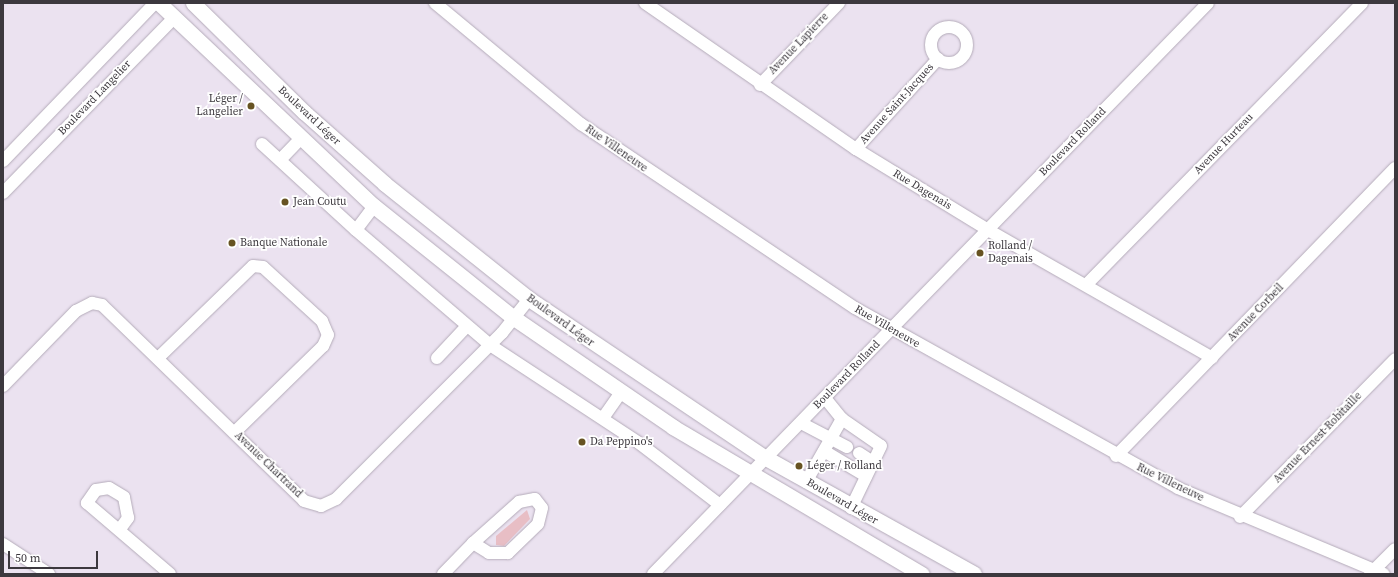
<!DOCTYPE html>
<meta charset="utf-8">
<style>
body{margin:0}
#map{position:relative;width:1398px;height:577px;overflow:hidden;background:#ebe2f0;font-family:"Source Serif 4",serif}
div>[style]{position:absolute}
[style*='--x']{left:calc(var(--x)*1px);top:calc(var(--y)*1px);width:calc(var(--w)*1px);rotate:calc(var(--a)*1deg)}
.green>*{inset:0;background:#e8bec5}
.roads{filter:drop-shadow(0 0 1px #b4abb9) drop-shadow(0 0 1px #b4abb9)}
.minor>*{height:12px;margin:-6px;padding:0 6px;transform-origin:6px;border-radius:6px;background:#fff}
.minor>.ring{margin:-6px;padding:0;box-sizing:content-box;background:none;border:12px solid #fff;border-radius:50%}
.major>*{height:15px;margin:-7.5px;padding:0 7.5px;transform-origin:7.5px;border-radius:7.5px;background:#fff}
.dots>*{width:11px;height:11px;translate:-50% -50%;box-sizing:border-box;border:2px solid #fff;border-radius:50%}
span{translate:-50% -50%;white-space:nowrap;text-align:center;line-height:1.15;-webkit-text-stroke:3.5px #fff;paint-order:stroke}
.street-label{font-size:11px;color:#3c383e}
.poi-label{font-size:11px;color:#3c383e}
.right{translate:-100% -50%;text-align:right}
.left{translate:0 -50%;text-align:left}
.frame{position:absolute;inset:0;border:4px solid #3c383e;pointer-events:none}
.scale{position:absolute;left:8px;top:551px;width:90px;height:18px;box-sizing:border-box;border:2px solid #3c383e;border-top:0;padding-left:5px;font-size:12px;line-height:14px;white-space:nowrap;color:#3c383e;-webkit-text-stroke:3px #fff;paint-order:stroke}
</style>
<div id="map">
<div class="green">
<i style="clip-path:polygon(527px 510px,530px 519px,504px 546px,496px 545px,496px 536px)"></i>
</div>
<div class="roads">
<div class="minor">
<i style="--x:435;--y:3;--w:190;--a:39.7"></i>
<i style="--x:581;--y:124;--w:330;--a:33.9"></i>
<i style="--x:855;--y:308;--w:370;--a:29.1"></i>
<i style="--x:1178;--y:488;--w:223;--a:22.7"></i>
<i style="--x:645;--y:3;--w:257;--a:34.7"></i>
<i style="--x:856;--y:149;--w:155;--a:31.5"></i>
<i style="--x:988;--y:230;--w:258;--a:29.7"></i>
<i class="ring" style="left:931px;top:27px;width:24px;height:24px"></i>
<i style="--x:760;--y:85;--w:114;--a:-46.1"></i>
<i style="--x:262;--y:144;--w:127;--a:42.5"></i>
<i style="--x:356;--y:230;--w:30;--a:-53"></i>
<i style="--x:856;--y:149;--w:122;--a:-47.7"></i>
<i style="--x:280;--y:160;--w:29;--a:-46"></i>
<i style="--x:3;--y:161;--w:219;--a:-46.1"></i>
<i style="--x:3;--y:193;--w:246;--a:-45.7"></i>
<i style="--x:356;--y:230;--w:177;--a:40.6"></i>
<i style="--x:490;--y:345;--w:178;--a:33.3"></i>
<i style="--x:639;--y:443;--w:102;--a:37.4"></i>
<i style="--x:1087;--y:284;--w:393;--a:-45.6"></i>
<i style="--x:158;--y:358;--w:132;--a:-44.1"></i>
<i style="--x:253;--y:266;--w:10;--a:6"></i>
<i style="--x:263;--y:267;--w:80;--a:42.5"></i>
<i style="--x:322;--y:321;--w:15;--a:67"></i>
<i style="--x:328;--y:335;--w:12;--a:114"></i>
<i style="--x:323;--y:346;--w:124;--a:135.7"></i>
<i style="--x:437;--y:358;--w:42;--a:-46.9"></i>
<i style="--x:3;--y:386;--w:105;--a:-45.8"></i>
<i style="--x:76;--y:311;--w:18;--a:-27"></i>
<i style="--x:92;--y:303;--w:10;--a:11"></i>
<i style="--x:102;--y:305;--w:281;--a:44.1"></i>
<i style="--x:304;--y:501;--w:18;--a:16"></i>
<i style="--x:321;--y:506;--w:17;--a:-25"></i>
<i style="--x:336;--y:499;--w:235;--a:-45"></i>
<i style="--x:502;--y:333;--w:43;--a:-51.5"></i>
<i style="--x:825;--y:398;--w:27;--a:51"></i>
<i style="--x:603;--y:418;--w:32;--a:-55"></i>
<i style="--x:801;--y:423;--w:52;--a:27.6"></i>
<i style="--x:824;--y:451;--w:49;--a:30.8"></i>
<i style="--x:859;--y:453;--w:17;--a:33"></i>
<i style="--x:1116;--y:456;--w:401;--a:-45.9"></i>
<i style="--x:806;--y:482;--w:73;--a:-60.3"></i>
<i style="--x:842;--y:419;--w:47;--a:34.7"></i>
<i style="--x:881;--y:446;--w:69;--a:115.8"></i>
<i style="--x:1240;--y:517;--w:221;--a:-45.5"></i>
<i style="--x:120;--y:529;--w:14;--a:-54"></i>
<i style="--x:128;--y:518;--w:21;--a:-101"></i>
<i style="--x:124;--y:497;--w:17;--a:-149"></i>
<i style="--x:109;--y:488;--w:13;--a:171"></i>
<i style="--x:96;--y:490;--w:16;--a:125"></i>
<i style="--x:87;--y:503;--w:109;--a:40.5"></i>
<i style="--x:3;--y:544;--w:55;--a:33.1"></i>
<i style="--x:443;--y:574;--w:43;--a:-45.9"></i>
<i style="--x:473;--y:543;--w:62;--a:-41.7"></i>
<i style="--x:519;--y:502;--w:16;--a:-11"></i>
<i style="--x:535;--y:499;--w:11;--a:52"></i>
<i style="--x:542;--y:508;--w:16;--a:104"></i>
<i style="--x:538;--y:524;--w:42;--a:136"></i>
<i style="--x:508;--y:553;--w:19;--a:180"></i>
<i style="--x:489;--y:553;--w:19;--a:-148"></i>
<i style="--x:653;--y:574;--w:796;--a:-45.81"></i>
<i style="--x:1370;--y:574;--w:35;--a:-45"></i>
</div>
<div class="major">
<i style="--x:159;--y:3;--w:296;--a:43.4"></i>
<i style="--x:374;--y:206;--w:179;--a:38.7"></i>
<i style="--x:514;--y:318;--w:193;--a:34.4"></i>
<i style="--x:673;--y:427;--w:289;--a:30.6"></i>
<i style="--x:193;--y:3;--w:156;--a:44.5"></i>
<i style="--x:304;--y:112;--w:108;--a:41.6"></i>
<i style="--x:385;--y:184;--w:184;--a:38.6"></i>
<i style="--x:529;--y:299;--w:285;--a:33.9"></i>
<i style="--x:766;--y:458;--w:238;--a:29.1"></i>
</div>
</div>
<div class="dots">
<i style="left:251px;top:106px;background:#675322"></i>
<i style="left:285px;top:202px;background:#675322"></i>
<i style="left:232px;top:243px;background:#675322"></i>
<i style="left:980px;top:253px;background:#675322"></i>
<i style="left:582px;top:442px;background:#675322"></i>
<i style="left:799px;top:466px;background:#675322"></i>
</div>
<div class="street-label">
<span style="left:799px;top:44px;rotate:-46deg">Avenue Lapierre</span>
<span style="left:95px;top:98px;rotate:-46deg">Boulevard Langelier</span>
<span style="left:897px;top:104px;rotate:-48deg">Avenue Saint-Jacques</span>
<span style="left:309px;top:116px;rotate:43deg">Boulevard Léger</span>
<span style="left:1073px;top:142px;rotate:-46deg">Boulevard Rolland</span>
<span style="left:1224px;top:144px;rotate:-46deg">Avenue Hurteau</span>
<span style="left:616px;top:149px;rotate:35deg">Rue Villeneuve</span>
<span style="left:922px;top:190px;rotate:31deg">Rue Dagenais</span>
<span style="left:1256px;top:313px;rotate:-46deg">Avenue Corbeil</span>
<span style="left:560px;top:321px;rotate:36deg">Boulevard Léger</span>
<span style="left:887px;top:327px;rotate:30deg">Rue Villeneuve</span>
<span style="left:847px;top:375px;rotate:-46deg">Boulevard Rolland</span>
<span style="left:1318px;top:438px;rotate:-46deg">Avenue Ernest-Robitaille</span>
<span style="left:268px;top:465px;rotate:44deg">Avenue Chartrand</span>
<span style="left:1170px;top:483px;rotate:26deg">Rue Villeneuve</span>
<span style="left:842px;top:502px;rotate:30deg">Boulevard Léger</span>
</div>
<div class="poi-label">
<span class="right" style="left:243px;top:106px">Léger /<br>Langelier</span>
<span class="left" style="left:293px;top:202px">Jean Coutu</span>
<span class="left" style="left:240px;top:243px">Banque Nationale</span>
<span class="left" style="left:988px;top:253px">Rolland /<br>Dagenais</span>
<span class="left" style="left:590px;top:442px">Da Peppino's</span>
<span class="left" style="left:807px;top:466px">Léger / Rolland</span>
</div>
<div class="frame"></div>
<div class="scale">50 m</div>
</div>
